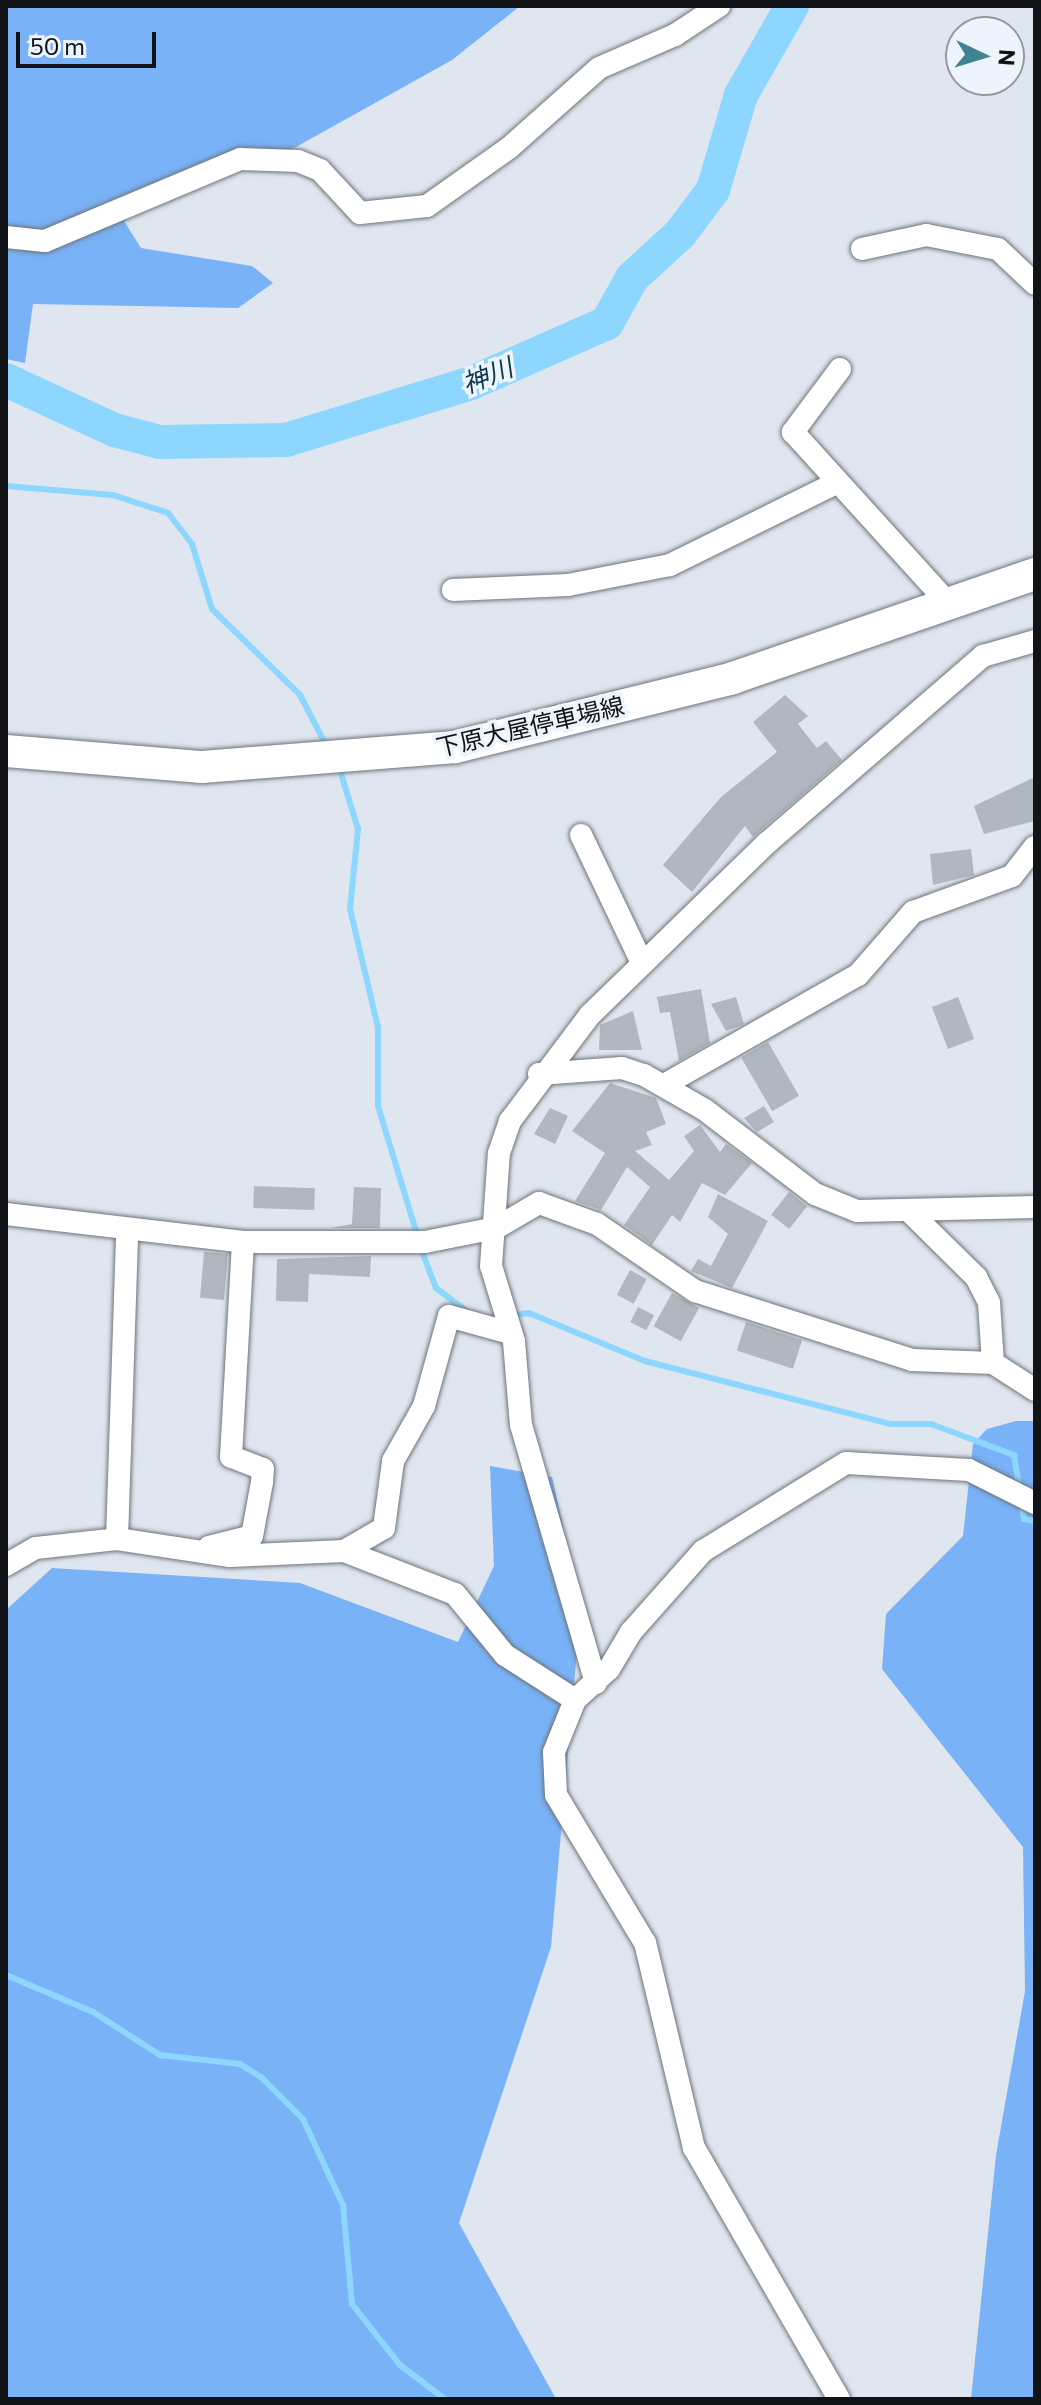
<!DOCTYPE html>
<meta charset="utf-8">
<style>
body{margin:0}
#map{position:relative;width:1041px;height:2405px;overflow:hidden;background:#dfe6ef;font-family:Commissioner,"Noto Sans JP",sans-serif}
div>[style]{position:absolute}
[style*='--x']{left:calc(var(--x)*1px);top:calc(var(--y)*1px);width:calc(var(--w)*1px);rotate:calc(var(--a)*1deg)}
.forest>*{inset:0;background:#79b2f6}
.stream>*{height:6px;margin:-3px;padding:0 3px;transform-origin:3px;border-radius:3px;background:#8dd7ff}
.river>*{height:34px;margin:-17px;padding:0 17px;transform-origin:17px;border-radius:17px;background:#8dd7ff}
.building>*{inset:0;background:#b0b7bf;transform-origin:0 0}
.roads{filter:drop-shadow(0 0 2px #6e747b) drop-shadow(0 0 2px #6e747b)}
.street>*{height:22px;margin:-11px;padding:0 11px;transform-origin:11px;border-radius:11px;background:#fff}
.secondary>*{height:32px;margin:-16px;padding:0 16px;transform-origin:16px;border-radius:16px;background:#fff}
span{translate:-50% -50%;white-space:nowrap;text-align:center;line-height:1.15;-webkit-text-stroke:7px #edf4fc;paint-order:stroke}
.street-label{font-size:24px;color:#111316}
.water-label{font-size:26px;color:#0c384c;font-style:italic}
.frame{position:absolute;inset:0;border:8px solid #111316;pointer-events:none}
.north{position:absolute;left:945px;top:16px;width:80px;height:80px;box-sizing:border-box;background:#edf4fc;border:2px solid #959aa0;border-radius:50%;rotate:94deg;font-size:22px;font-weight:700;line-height:32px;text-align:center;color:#111316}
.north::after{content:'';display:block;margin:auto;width:28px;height:36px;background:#3f8490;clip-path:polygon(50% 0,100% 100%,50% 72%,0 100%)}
.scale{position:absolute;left:16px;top:32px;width:140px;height:36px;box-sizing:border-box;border:4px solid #111316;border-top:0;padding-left:10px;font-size:24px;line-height:28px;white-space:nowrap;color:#111316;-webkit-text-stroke:6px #edf4fc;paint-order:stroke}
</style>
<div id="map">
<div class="forest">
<i style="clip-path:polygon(6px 6px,520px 6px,452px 60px,296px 147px,153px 198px,124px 221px,141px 248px,252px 266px,273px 283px,238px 308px,33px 304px,25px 363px,6px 359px)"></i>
<i style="clip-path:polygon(1016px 1421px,1035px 1421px,1035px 2399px,971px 2399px,996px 2155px,1025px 1991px,1023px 1847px,882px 1669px,886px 1614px,963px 1536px,973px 1444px,987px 1429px)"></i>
<i style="clip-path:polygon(490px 1466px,552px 1477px,581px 1605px,551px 1947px,459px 2223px,556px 2399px,6px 2399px,6px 1610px,52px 1568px,300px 1583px,458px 1642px,494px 1566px)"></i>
</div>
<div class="stream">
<i style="--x:6;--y:486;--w:107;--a:4.8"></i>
<i style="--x:113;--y:495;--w:58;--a:18.1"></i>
<i style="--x:168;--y:513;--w:39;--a:52"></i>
<i style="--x:192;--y:544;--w:68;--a:72.9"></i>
<i style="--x:212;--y:609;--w:123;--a:44.3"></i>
<i style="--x:300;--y:695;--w:59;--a:62.6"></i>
<i style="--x:339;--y:767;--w:65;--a:73"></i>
<i style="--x:358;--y:829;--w:80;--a:95.7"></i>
<i style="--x:350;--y:909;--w:121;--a:76.7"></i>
<i style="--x:378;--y:1027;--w:79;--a:90"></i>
<i style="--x:378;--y:1106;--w:138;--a:73.1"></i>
<i style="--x:421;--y:1249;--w:42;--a:69"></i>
<i style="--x:436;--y:1288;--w:39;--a:37"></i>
<i style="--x:516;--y:1315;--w:13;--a:-9"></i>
<i style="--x:529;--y:1313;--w:126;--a:22.5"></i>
<i style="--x:645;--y:1361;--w:253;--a:14.4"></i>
<i style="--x:890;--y:1424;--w:41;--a:0"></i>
<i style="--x:931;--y:1424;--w:89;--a:20.5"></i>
<i style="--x:1014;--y:1455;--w:32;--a:81"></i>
<i style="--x:1021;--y:1502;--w:17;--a:80"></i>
<i style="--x:1024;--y:1519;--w:11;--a:10"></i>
<i style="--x:6;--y:1975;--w:95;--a:23"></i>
<i style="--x:93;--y:2012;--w:80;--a:32.7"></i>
<i style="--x:160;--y:2055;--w:81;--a:6.4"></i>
<i style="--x:240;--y:2064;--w:26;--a:32"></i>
<i style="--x:262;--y:2078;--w:58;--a:45"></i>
<i style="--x:303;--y:2119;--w:95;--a:65.1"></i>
<i style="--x:343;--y:2205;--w:99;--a:84.8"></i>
<i style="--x:352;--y:2304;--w:78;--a:51.8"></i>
<i style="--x:400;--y:2365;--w:56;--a:37.1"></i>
</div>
<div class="river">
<i style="--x:6;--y:380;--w:119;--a:24.8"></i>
<i style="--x:114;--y:430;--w:48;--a:14.6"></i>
<i style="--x:160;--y:442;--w:126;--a:-0.9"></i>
<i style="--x:286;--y:440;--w:194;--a:-17.1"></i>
<i style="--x:471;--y:383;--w:149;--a:-23.8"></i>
<i style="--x:607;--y:323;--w:51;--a:-60.9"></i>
<i style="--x:632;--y:278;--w:65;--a:-42.5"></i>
<i style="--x:680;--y:234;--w:55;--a:-53.1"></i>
<i style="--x:713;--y:190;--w:99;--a:-73.6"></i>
<i style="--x:741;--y:95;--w:103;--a:-60.2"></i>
</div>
<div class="building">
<i style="clip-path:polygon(785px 695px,808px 716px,798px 724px,817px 748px,826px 741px,842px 760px,753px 837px,745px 826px,692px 892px,663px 865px,721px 797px,777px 752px,753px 722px)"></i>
<i style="clip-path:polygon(1035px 777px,1035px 821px,984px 834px,974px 806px)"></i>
<i style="clip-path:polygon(971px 849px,974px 875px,933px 885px,930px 854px)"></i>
<i style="clip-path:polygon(701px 989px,710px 1043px,679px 1061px,670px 1012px,660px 1013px,657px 997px)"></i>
<i style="clip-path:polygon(736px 997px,744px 1024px,726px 1031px,711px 1004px)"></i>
<i style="left:958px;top:997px;width:45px;height:28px;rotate:69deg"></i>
<i style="clip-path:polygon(633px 1011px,642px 1050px,599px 1050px,600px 1025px)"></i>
<i style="left:768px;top:1042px;width:62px;height:31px;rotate:60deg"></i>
<i style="clip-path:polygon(610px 1083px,656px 1098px,666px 1124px,646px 1132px,652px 1145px,635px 1151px,669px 1180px,694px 1151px,684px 1136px,700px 1125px,720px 1152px,726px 1144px,752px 1163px,725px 1195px,702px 1183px,680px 1222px,672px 1215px,652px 1245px,624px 1225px,650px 1187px,627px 1167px,601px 1210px,575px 1201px,605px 1153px,572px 1131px)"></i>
<i style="clip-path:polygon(764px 1106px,774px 1122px,757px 1132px,744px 1118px)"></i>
<i style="clip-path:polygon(550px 1108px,568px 1116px,555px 1144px,534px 1134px)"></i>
<i style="left:254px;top:1186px;width:61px;height:22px;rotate:2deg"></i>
<i style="clip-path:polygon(354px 1187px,381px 1188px,380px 1228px,331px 1228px,352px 1224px)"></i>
<i style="left:789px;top:1192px;width:23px;height:29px;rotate:38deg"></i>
<i style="clip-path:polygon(718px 1194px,768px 1221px,732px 1288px,691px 1271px,698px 1259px,711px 1266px,728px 1234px,708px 1217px)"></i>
<i style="left:204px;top:1252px;width:24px;height:46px;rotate:5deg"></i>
<i style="clip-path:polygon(371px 1256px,370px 1277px,309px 1274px,308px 1302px,276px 1301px,277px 1259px)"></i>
<i style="left:630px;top:1270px;width:19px;height:28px;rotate:28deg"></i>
<i style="left:672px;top:1293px;width:31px;height:38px;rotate:29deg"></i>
<i style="left:638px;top:1307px;width:18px;height:17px;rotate:27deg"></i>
<i style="left:746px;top:1322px;width:59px;height:30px;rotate:18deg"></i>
</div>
<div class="roads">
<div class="street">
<i style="--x:6;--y:237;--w:39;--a:6"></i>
<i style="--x:45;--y:241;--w:212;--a:-22.8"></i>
<i style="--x:240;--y:159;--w:58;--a:2"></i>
<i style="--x:298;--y:161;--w:24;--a:22"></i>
<i style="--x:320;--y:170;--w:59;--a:47.1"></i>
<i style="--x:360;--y:213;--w:67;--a:-6"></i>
<i style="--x:427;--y:206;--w:100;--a:-35.3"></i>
<i style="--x:509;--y:148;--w:120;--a:-41.6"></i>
<i style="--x:599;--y:68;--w:83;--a:-23.5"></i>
<i style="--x:675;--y:35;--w:53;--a:-33.4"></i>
<i style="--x:862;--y:249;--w:66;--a:-12.3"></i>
<i style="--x:926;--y:235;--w:73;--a:11"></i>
<i style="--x:998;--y:249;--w:51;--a:43.4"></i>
<i style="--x:840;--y:369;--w:79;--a:126.7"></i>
<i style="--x:793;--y:432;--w:234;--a:47.8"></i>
<i style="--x:453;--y:590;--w:115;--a:-2.5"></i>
<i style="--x:568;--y:585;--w:104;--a:-11.1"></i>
<i style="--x:670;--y:565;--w:187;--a:-26.3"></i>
<i style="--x:581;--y:835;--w:142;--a:64.5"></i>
<i style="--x:539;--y:1074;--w:83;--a:-4.1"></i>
<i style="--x:622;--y:1068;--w:23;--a:18"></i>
<i style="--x:644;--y:1075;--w:70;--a:29.8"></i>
<i style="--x:705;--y:1110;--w:138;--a:37.4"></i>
<i style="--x:815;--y:1194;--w:45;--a:22"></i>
<i style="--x:857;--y:1211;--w:178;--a:-1.3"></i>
<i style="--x:664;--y:1085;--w:223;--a:-29.6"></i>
<i style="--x:858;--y:975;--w:84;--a:-48.9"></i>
<i style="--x:913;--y:912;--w:105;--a:-20"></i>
<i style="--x:1012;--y:876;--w:37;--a:-52"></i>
<i style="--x:910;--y:1212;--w:93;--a:44.6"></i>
<i style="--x:976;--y:1277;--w:29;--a:63"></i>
<i style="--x:989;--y:1303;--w:60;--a:86.2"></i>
<i style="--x:6;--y:1214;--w:239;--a:6.7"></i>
<i style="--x:243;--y:1242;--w:182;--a:0"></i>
<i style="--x:425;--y:1242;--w:72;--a:-11.2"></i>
<i style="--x:496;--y:1228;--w:50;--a:-30.2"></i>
<i style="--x:539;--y:1203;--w:62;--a:19.9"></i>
<i style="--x:597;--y:1224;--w:119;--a:34.4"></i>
<i style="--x:695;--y:1291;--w:228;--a:17.6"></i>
<i style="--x:912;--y:1360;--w:81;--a:2.1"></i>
<i style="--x:993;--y:1363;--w:50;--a:32.7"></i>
<i style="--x:117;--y:1539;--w:309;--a:-88.1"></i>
<i style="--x:209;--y:1547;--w:44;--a:-14.3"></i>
<i style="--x:252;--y:1536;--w:55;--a:-79.5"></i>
<i style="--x:262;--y:1482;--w:13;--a:-86"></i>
<i style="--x:263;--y:1469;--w:34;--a:-159"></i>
<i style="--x:231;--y:1457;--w:215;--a:-86.8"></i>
<i style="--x:344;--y:1551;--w:46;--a:-29.9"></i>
<i style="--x:384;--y:1528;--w:68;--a:-82.3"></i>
<i style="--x:393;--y:1461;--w:63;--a:-60.6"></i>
<i style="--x:424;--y:1406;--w:93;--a:-74.5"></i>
<i style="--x:449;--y:1316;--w:63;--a:15.6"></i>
<i style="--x:6;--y:1565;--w:34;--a:-30"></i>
<i style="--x:36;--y:1548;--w:81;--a:-6.3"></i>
<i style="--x:117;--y:1539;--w:114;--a:8.6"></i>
<i style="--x:230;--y:1556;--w:114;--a:-2.5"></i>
<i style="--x:344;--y:1551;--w:119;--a:21.2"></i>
<i style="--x:455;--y:1594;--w:79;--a:50.7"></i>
<i style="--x:505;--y:1655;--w:83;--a:32.7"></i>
<i style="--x:596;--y:1683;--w:269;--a:-106.2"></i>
<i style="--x:521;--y:1425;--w:84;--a:-94.8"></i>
<i style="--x:514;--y:1341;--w:78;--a:-107"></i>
<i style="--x:491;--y:1266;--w:113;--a:-86"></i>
<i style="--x:499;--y:1153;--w:34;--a:-71"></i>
<i style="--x:510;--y:1121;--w:133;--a:-53"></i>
<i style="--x:590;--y:1015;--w:247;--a:-44.2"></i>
<i style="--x:767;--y:843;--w:286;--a:-40.9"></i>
<i style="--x:983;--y:656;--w:54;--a:-16.1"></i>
<i style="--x:839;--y:2399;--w:290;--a:-120"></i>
<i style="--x:694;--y:2148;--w:211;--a:-103.4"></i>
<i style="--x:645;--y:1943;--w:173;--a:-121"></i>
<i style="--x:556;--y:1795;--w:43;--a:-92.7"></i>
<i style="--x:554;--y:1752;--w:56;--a:-68"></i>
<i style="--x:575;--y:1700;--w:46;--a:-42.4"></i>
<i style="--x:609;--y:1669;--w:43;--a:-59.3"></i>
<i style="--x:631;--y:1632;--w:108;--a:-48.4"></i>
<i style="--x:703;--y:1551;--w:168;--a:-31.6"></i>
<i style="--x:846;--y:1463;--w:123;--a:3.3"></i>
<i style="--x:969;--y:1470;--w:74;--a:26.6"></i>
</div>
<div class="secondary">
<i style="--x:6;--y:751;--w:197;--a:4.7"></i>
<i style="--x:202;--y:767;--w:254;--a:-4.5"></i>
<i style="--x:455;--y:747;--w:286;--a:-13.9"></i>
<i style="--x:733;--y:678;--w:319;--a:-19"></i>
</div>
</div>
<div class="street-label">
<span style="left:530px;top:726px;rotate:-13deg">下原大屋停車場線</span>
</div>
<div class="water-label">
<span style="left:487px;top:375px;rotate:-22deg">神川</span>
</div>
<div class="frame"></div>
<div class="north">N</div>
<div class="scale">50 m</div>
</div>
